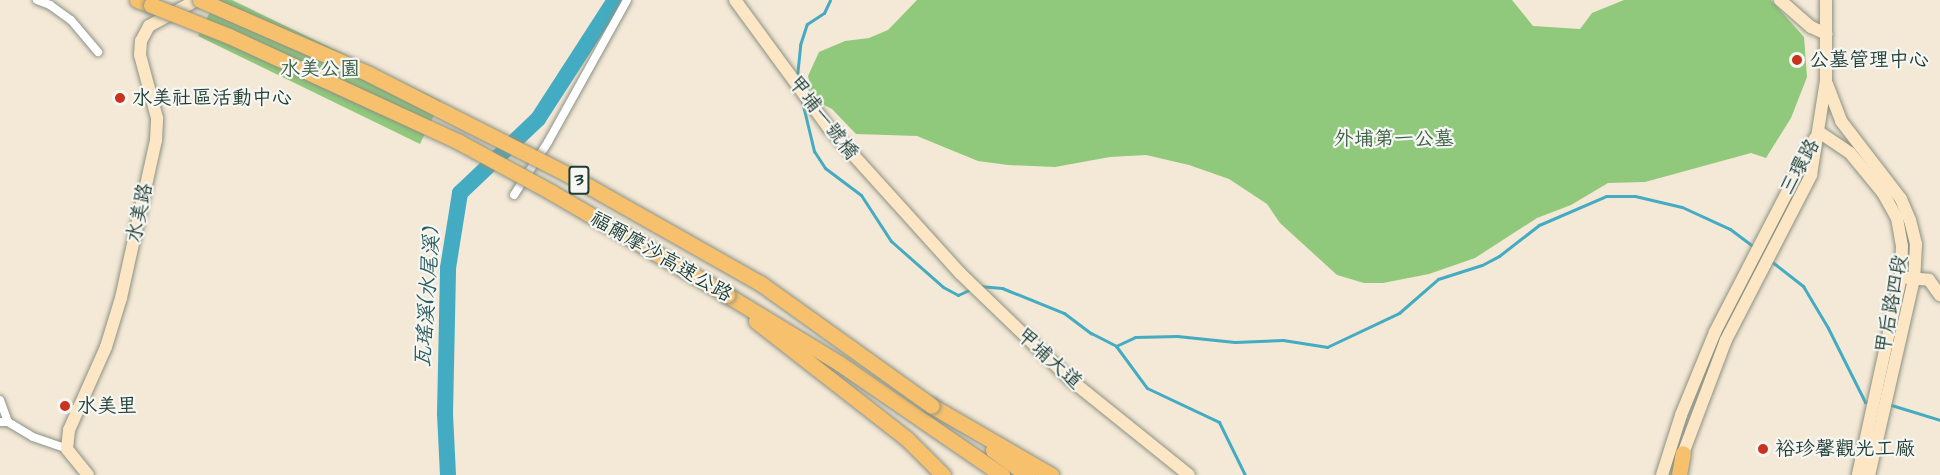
<!DOCTYPE html>
<meta charset="utf-8">
<style>
body{margin:0}
#map{position:relative;width:1940px;height:475px;overflow:hidden;background:#f4e8d6;font-family:"Architects Daughter","LXGW WenKai TC",sans-serif}
div>[style]{position:absolute}
[style*='--x']{left:calc(var(--x)*1px);top:calc(var(--y)*1px);width:calc(var(--w)*1px);rotate:calc(var(--a)*1deg)}
.green>*{inset:0;background:#91c97c}
.stream>*{height:3px;margin:-1.5px;padding:0 1.5px;transform-origin:1.5px;border-radius:1.5px;background:#43acc2}
.river>*{height:16px;margin:-8px;padding:0 8px;transform-origin:8px;border-radius:8px;background:#43acc2}
.roads{filter:drop-shadow(0 0 2px #8a9285) drop-shadow(0 0 2px #8a9285)}
.street>*{height:8px;margin:-4px;padding:0 4px;transform-origin:4px;border-radius:4px;background:#fff}
.secondary>*{height:12px;margin:-6px;padding:0 6px;transform-origin:6px;border-radius:6px;background:#fce6c4}
.highway>*{height:15px;margin:-7.5px;padding:0 7.5px;transform-origin:7.5px;border-radius:7.5px;background:#f7c06c}
.bridges{filter:drop-shadow(0 0 2px #8a9285) drop-shadow(0 0 2px #8a9285)}
.highway-bridge>*{height:15px;margin:-7.5px;padding:0 7.5px;transform-origin:7.5px;border-radius:7.5px;background:#f7c06c}
.dots>*{width:16px;height:16px;translate:-50% -50%;box-sizing:border-box;border:3px solid #f6f6f2;border-radius:50%}
span{translate:-50% -50%;white-space:nowrap;text-align:center;line-height:1.15;-webkit-text-stroke:4.5px #f6f6f2;paint-order:stroke}
.shield-label span{padding:2px 4px;background:#f6f6f2;border:2px solid;border-radius:4px;-webkit-text-stroke-width:0}
.shield-label{font-size:18px;color:#1f3d34;font-weight:700}
.poi-label{font-size:20px;color:#1f3d34}
.left{translate:0 -50%;text-align:left}
.park-label{font-size:20px;color:#3c6046}
.street-label{font-size:20px;color:#1f3d34}
.water-label{font-size:21px;color:#2a5e5f;font-style:italic}
</style>
<div id="map">
<div class="green">
<i style="clip-path:polygon(216px 0,232px 0,441px 101px,420px 144px,198px 36px)"></i>
<i style="clip-path:polygon(917px 0,1512px 0,1533px 26px,1580px 29px,1592px 13px,1624px 0,1771px 0,1804px 37px,1807px 77px,1791px 118px,1766px 158px,1751px 153px,1645px 182px,1608px 183px,1571px 205px,1537px 218px,1475px 258px,1429px 274px,1383px 283px,1364px 283px,1337px 275px,1280px 223px,1267px 204px,1229px 179px,1189px 165px,1146px 155px,1110px 157px,1055px 167px,1008px 165px,978px 161px,917px 136px,856px 134px,832px 109px,814px 100px,808px 76px,819px 52px,845px 41px,869px 38px,888px 30px)"></i>
</div>
<div class="stream">
<i style="--x:797;--y:76;--w:31;--a:-84"></i>
<i style="--x:800;--y:45;--w:22;--a:-72"></i>
<i style="--x:807;--y:24;--w:20;--a:-33"></i>
<i style="--x:824;--y:13;--w:14;--a:-65"></i>
<i style="--x:801;--y:97;--w:56;--a:76.5"></i>
<i style="--x:814;--y:151;--w:20;--a:57"></i>
<i style="--x:825;--y:168;--w:45;--a:36.9"></i>
<i style="--x:861;--y:195;--w:55;--a:56.9"></i>
<i style="--x:891;--y:241;--w:69;--a:41.5"></i>
<i style="--x:943;--y:287;--w:17;--a:28"></i>
<i style="--x:958;--y:295;--w:17;--a:-25"></i>
<i style="--x:1771;--y:261;--w:41;--a:38"></i>
<i style="--x:1803;--y:286;--w:49;--a:59.2"></i>
<i style="--x:1828;--y:328;--w:83;--a:63.4"></i>
<i style="--x:1865;--y:402;--w:4;--a:0"></i>
<i style="--x:979;--y:286;--w:23;--a:5"></i>
<i style="--x:1002;--y:288;--w:67;--a:22"></i>
<i style="--x:1064;--y:313;--w:34;--a:37"></i>
<i style="--x:1091;--y:333;--w:28;--a:27"></i>
<i style="--x:1116;--y:346;--w:52;--a:53.6"></i>
<i style="--x:1147;--y:388;--w:80;--a:25.3"></i>
<i style="--x:1219;--y:422;--w:59;--a:63.9"></i>
<i style="--x:1116;--y:346;--w:21;--a:-25"></i>
<i style="--x:1135;--y:337;--w:42;--a:-1.4"></i>
<i style="--x:1177;--y:336;--w:58;--a:5.9"></i>
<i style="--x:1235;--y:342;--w:48;--a:-2.4"></i>
<i style="--x:1283;--y:340;--w:45;--a:9"></i>
<i style="--x:1327;--y:347;--w:80;--a:-25.3"></i>
<i style="--x:1399;--y:313;--w:52;--a:-41.1"></i>
<i style="--x:1438;--y:279;--w:46;--a:-17.7"></i>
<i style="--x:1482;--y:265;--w:19;--a:-28"></i>
<i style="--x:1499;--y:256;--w:51;--a:-37.8"></i>
<i style="--x:1539;--y:225;--w:73;--a:-23.4"></i>
<i style="--x:1606;--y:196;--w:29;--a:0"></i>
<i style="--x:1635;--y:196;--w:48;--a:13.2"></i>
<i style="--x:1682;--y:207;--w:53;--a:24.6"></i>
<i style="--x:1730;--y:229;--w:30;--a:37"></i>
<i style="--x:1888;--y:404;--w:54;--a:17.1"></i>
</div>
<div class="river">
<i style="--x:448;--y:475;--w:61;--a:-92.8"></i>
<i style="--x:445;--y:414;--w:146;--a:-88.8"></i>
<i style="--x:448;--y:268;--w:76;--a:-80.9"></i>
<i style="--x:460;--y:193;--w:108;--a:-43.5"></i>
<i style="--x:538;--y:119;--w:142;--a:-57.1"></i>
</div>
<div class="roads">
<div class="street">
<i style="--x:37;--y:0;--w:14;--a:21"></i>
<i style="--x:50;--y:5;--w:26;--a:36"></i>
<i style="--x:71;--y:20;--w:42;--a:49.8"></i>
<i style="--x:514;--y:195;--w:63;--a:-57.3"></i>
<i style="--x:548;--y:142;--w:162;--a:-60.9"></i>
<i style="--x:0;--y:400;--w:23;--a:70"></i>
<i style="--x:0;--y:422;--w:8;--a:0"></i>
<i style="--x:8;--y:422;--w:29;--a:31"></i>
<i style="--x:33;--y:437;--w:36;--a:19"></i>
</div>
<div class="secondary">
<i style="--x:735;--y:0;--w:157;--a:53.8"></i>
<i style="--x:828;--y:127;--w:197;--a:47.9"></i>
<i style="--x:960;--y:273;--w:156;--a:44"></i>
<i style="--x:1072;--y:381;--w:150;--a:38.8"></i>
<i style="--x:1780;--y:0;--w:41;--a:41.1"></i>
<i style="--x:1811;--y:27;--w:17;--a:24"></i>
<i style="--x:1827;--y:84;--w:40;--a:69"></i>
<i style="--x:1841;--y:121;--w:98;--a:52.4"></i>
<i style="--x:1901;--y:199;--w:23;--a:67"></i>
<i style="--x:1910;--y:220;--w:25;--a:76"></i>
<i style="--x:1916;--y:244;--w:35;--a:93"></i>
<i style="--x:1914;--y:279;--w:201;--a:102.9"></i>
<i style="--x:1819;--y:132;--w:37;--a:34"></i>
<i style="--x:1850;--y:153;--w:52;--a:50.5"></i>
<i style="--x:1883;--y:193;--w:29;--a:61"></i>
<i style="--x:1897;--y:218;--w:28;--a:80"></i>
<i style="--x:1902;--y:246;--w:31;--a:92"></i>
<i style="--x:1901;--y:277;--w:203;--a:102.3"></i>
<i style="--x:1908;--y:278;--w:21;--a:5"></i>
<i style="--x:1929;--y:280;--w:19;--a:54"></i>
<i style="--x:1681;--y:459;--w:127;--a:-69.3"></i>
<i style="--x:1726;--y:340;--w:186;--a:-62.7"></i>
<i style="--x:1811;--y:175;--w:96;--a:-81"></i>
<i style="--x:1826;--y:80;--w:80;--a:-90"></i>
<i style="--x:88;--y:475;--w:33;--a:-129"></i>
<i style="--x:67;--y:449;--w:19;--a:-84"></i>
<i style="--x:69;--y:430;--w:91;--a:-66"></i>
<i style="--x:106;--y:347;--w:51;--a:-73"></i>
<i style="--x:121;--y:298;--w:162;--a:-77.5"></i>
<i style="--x:156;--y:140;--w:22;--a:-87"></i>
<i style="--x:157;--y:118;--w:65;--a:-105.1"></i>
<i style="--x:140;--y:55;--w:14;--a:-86"></i>
<i style="--x:141;--y:41;--w:17;--a:-62"></i>
<i style="--x:149;--y:26;--w:55;--a:-28.4"></i>
<i style="--x:1662;--y:475;--w:63;--a:-72.4"></i>
<i style="--x:1681;--y:415;--w:90;--a:-67.7"></i>
<i style="--x:1715;--y:332;--w:218;--a:-62.7"></i>
</div>
<div class="highway">
<i style="--x:137;--y:0;--w:15;--a:20"></i>
<i style="--x:727;--y:295;--w:131;--a:31.3"></i>
<i style="--x:839;--y:363;--w:198;--a:34.5"></i>
<i style="--x:756;--y:321;--w:192;--a:38"></i>
<i style="--x:907;--y:439;--w:51;--a:45"></i>
<i style="--x:932;--y:406;--w:138;--a:30.1"></i>
<i style="--x:993;--y:450;--w:42;--a:36.3"></i>
<i style="--x:1679;--y:475;--w:22;--a:-80"></i>
</div>
</div>
<div class="bridges">
<div class="highway-bridge">
<i style="--x:200;--y:0;--w:184;--a:23.6"></i>
<i style="--x:369;--y:74;--w:222;--a:26.8"></i>
<i style="--x:567;--y:174;--w:222;--a:29.5"></i>
<i style="--x:760;--y:283;--w:211;--a:35.6"></i>
<i style="--x:151;--y:5;--w:84;--a:21.7"></i>
<i style="--x:229;--y:36;--w:253;--a:24.7"></i>
<i style="--x:459;--y:142;--w:105;--a:28.5"></i>
<i style="--x:551;--y:192;--w:204;--a:30.3"></i>
</div>
</div>
<div class="dots">
<i style="left:1797px;top:60px;background:#c8321e"></i>
<i style="left:120px;top:98px;background:#c8321e"></i>
<i style="left:65px;top:406px;background:#c8321e"></i>
<i style="left:1763px;top:449px;background:#c8321e"></i>
</div>
<div class="shield-label">
<span style="left:579px;top:180px">3</span>
</div>
<div class="poi-label">
<span class="left" style="left:1809px;top:60px">公墓管理中心</span>
<span class="left" style="left:132px;top:98px">水美社區活動中心</span>
<span class="left" style="left:77px;top:406px">水美里</span>
<span class="left" style="left:1775px;top:449px">裕珍馨觀光工廠</span>
</div>
<div class="park-label">
<span style="left:320px;top:69px">水美公園</span>
<span style="left:1394px;top:139px">外埔第一公墓</span>
</div>
<div class="street-label">
<span style="left:823px;top:118px;rotate:52deg">甲埔一號橋</span>
<span style="left:1800px;top:167px;rotate:-61deg">三環路</span>
<span style="left:140px;top:213px;rotate:-78deg">水美路</span>
<span style="left:661px;top:257px;rotate:30deg">福爾摩沙高速公路</span>
<span style="left:1892px;top:304px;rotate:-80deg">甲后路四段</span>
<span style="left:1049px;top:359px;rotate:42deg">甲埔大道</span>
</div>
<div class="water-label">
<span style="left:428px;top:298px;rotate:-86deg">瓦瑤溪(水尾溪)</span>
</div>
</div>
